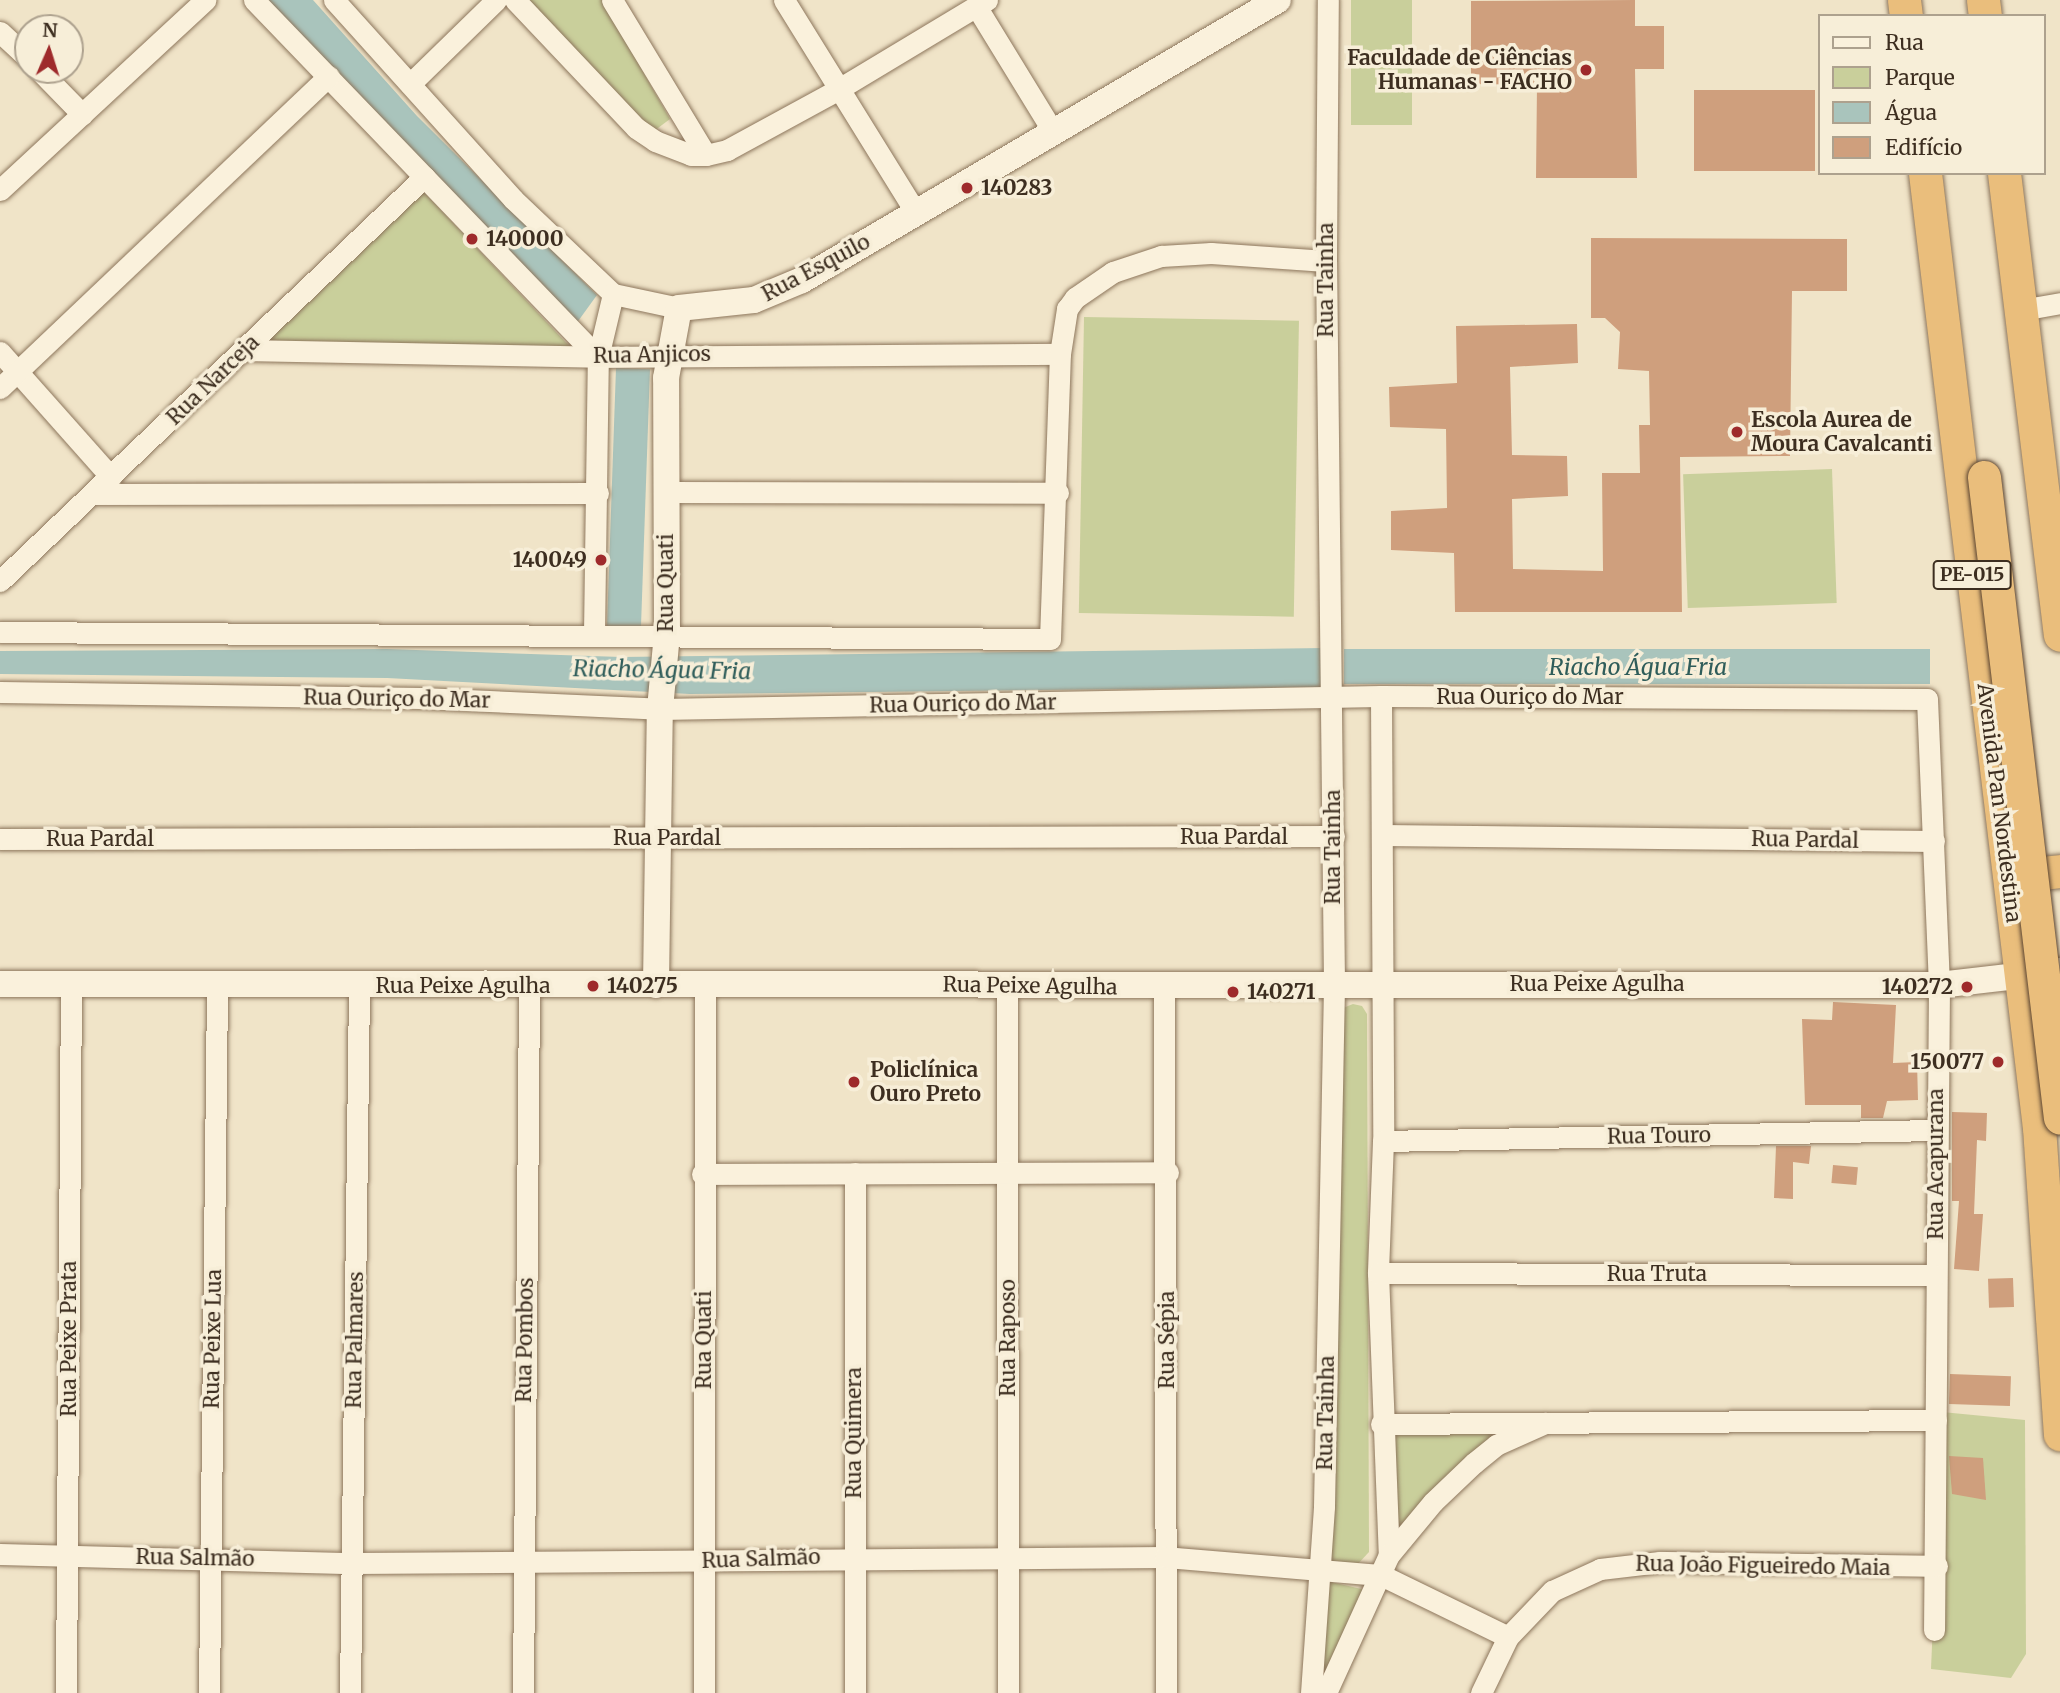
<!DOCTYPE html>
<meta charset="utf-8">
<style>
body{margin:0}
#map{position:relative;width:2060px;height:1693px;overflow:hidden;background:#f0e4c8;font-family:Merriweather,serif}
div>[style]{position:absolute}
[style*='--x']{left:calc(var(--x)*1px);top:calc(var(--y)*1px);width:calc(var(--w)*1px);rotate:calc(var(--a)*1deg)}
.green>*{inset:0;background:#c9cf9b;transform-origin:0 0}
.water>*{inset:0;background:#a9c4bc;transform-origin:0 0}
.building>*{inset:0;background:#cf9f7d;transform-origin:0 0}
.roads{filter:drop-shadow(0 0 2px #8d765c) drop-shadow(0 0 2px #8d765c)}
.minor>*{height:21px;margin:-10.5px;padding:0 10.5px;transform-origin:10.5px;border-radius:10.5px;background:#faf1dc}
.tertiary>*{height:26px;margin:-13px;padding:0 13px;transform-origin:13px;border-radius:13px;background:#faf1dc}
.trunk>*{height:33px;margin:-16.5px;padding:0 16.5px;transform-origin:16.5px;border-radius:16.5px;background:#eabe7c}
.bridges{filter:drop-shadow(0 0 2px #5b4430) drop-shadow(0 0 2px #5b4430)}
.trunk-bridge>*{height:33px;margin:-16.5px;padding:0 16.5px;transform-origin:16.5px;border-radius:16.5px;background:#eabe7c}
.dots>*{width:19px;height:19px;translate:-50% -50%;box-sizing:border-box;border:4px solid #f7eed8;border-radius:50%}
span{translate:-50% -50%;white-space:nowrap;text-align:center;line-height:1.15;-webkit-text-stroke:7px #f7eed8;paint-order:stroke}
.shield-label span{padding:2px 5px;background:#f7eed8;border:2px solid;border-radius:5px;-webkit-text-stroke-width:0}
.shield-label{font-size:19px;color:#3d2e20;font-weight:700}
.poi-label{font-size:21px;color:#3d2e20;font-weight:700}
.right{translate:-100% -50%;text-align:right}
.left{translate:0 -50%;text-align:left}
.street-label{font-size:21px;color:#3d2e20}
.water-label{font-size:23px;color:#2f5d5a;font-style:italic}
.legend{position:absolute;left:1818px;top:14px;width:228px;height:161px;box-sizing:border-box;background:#f7eed8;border:2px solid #ada18e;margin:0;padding:9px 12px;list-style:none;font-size:21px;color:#3d2e20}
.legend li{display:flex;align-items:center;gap:14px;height:35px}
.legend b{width:35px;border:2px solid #ada18e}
.north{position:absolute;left:14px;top:14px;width:70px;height:70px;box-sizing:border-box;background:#f7eed8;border:2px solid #ada18e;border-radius:50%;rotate:3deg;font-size:19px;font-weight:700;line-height:28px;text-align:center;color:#3d2e20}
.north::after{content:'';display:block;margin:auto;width:24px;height:32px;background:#9e2a2b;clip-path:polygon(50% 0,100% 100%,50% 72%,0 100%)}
</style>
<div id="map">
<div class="green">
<i style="clip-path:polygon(528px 0,602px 0,670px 119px,654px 131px,624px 110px)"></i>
<i style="left:1351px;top:0;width:61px;height:125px"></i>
<i style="clip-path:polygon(421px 189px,573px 350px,262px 346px)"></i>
<i style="left:1084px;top:317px;width:215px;height:296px;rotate:1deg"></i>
<i style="left:1832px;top:469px;width:134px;height:149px;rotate:88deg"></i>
<i style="clip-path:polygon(1353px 1004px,1362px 1006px,1367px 1014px,1369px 1552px,1356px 1566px,1328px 1560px,1343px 1008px)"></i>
<i style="clip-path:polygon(1942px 1412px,2025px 1420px,2026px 1654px,2011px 1678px,1931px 1669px)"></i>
<i style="clip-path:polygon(1387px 1433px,1505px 1433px,1394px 1540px)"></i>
<i style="clip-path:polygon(1327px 1581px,1370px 1591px,1321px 1693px)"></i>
</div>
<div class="water">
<i style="clip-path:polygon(268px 0,313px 0,417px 116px,597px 295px,576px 324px)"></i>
<i style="left:616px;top:368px;width:34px;height:260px;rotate:2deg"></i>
<i style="clip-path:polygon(1324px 648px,1324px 687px,1310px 687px,690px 694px,387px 678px,0 674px,0 651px,387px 649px,621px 657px)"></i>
<i style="left:1344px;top:649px;width:586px;height:35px"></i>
</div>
<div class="building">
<i style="clip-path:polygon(1635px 0,1635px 26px,1664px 26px,1664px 69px,1635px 69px,1637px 178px,1536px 178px,1537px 85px,1471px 84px,1471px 1px)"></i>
<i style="left:1815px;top:90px;width:81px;height:121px;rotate:90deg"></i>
<i style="clip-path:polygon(1591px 238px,1847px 239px,1847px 291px,1792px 291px,1790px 456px,1680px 457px,1682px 612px,1455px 612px,1454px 553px,1391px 550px,1391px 511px,1447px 508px,1446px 429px,1390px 427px,1389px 387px,1457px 383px,1456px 326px,1577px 324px,1578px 363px,1510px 367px,1512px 455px,1567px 456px,1568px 496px,1512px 499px,1513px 569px,1603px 571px,1602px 473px,1640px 473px,1639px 425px,1650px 425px,1649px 371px,1618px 369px,1620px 332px,1605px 318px,1591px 318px)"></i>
<i style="clip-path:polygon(1833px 1002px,1896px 1005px,1893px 1063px,1917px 1062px,1918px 1100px,1887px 1101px,1883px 1118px,1861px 1118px,1861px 1105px,1805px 1105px,1802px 1019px,1832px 1020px)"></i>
<i style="clip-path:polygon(1952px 1112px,1987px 1113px,1986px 1141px,1977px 1140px,1974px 1214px,1983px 1214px,1979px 1271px,1954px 1269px,1959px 1201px,1952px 1201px)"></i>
<i style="clip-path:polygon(1776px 1146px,1811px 1146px,1809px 1164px,1793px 1162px,1793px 1199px,1774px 1198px)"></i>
<i style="left:1833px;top:1165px;width:25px;height:18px;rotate:5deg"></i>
<i style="left:2013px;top:1278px;width:29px;height:25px;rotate:88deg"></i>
<i style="left:1950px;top:1374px;width:61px;height:30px;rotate:2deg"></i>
<i style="clip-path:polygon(1949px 1456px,1983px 1458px,1986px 1500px,1952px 1494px)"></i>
</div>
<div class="roads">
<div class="minor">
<i style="--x:254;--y:0;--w:496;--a:46.1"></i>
<i style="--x:334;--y:0;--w:268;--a:48"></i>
<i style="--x:513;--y:199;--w:138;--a:43.5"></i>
<i style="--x:613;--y:294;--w:67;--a:12"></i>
<i style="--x:515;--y:0;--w:176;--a:46.6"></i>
<i style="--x:636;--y:128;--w:23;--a:34"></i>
<i style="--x:655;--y:141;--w:39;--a:21"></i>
<i style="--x:691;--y:155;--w:15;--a:0"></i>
<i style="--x:706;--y:155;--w:22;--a:-13"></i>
<i style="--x:727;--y:150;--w:125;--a:-28.6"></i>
<i style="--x:837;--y:90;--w:175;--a:-31"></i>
<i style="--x:612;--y:0;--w:181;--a:58.8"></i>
<i style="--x:784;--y:0;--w:251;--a:58.2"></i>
<i style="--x:976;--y:6;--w:145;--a:58.5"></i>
<i style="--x:0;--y:32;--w:38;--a:43"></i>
<i style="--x:39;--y:70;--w:62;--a:45.7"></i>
<i style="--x:410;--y:84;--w:120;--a:-44.3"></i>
<i style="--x:0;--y:190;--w:280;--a:-42.8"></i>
<i style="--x:2021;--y:310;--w:40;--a:-10"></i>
<i style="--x:243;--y:350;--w:355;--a:1.1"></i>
<i style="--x:598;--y:357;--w:462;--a:-0.4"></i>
<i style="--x:0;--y:352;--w:167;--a:48.4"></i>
<i style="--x:0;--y:388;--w:453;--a:-43.5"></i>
<i style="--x:666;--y:492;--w:392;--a:0.1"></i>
<i style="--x:93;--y:494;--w:505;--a:-0.11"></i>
<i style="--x:0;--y:581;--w:586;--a:-43.62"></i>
<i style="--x:0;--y:632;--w:1050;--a:0.38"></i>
<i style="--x:1050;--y:639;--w:285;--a:-88"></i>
<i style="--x:1060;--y:354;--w:46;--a:-81.2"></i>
<i style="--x:1067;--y:309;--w:14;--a:-54"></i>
<i style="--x:1075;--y:298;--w:46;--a:-34.4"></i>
<i style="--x:1113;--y:272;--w:51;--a:-18.4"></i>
<i style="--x:1161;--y:256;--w:50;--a:-3.4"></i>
<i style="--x:1211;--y:253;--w:115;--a:4"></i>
<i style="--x:594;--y:634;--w:277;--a:-89.2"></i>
<i style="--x:598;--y:357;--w:65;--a:-76.6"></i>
<i style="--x:0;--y:692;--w:421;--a:0.8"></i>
<i style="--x:421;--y:698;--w:239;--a:2.6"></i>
<i style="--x:660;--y:709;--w:721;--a:-1.03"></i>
<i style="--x:1381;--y:696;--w:546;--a:0.31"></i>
<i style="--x:1927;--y:699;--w:286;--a:87.6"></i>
<i style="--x:1939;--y:985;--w:645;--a:90.44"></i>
<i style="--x:1381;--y:696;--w:445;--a:89.7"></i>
<i style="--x:1383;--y:1141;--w:132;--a:92.2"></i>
<i style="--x:1378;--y:1273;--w:282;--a:87.8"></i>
<i style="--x:1382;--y:835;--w:552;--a:0.62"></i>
<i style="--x:0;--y:839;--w:1334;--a:-0.13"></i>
<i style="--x:1007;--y:984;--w:709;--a:89.92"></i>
<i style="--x:1164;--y:988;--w:705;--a:89.84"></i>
<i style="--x:1383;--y:1141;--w:552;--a:-1.14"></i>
<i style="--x:855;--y:1173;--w:520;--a:90"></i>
<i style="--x:702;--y:1174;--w:466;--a:-0.2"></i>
<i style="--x:1378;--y:1273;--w:557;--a:0.21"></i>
<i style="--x:1381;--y:1424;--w:555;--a:-0.41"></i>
<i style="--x:0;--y:1554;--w:353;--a:1.5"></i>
<i style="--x:353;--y:1563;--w:812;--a:-0.42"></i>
<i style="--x:1165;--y:1557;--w:217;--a:4.8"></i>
<i style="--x:1381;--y:1575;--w:141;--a:26"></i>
<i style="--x:66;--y:1693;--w:709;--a:-89.6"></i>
<i style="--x:209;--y:1693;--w:708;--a:-89.35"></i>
<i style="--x:350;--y:1693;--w:707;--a:-89.27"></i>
<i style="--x:523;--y:1693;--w:706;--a:-89.51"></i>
<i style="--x:704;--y:1693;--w:707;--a:-89.92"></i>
<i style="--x:1311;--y:1693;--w:187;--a:-86"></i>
<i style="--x:1324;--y:1506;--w:523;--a:-88.9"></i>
<i style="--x:1334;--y:983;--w:722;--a:-90.63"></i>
<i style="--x:1326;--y:261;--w:261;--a:-89.6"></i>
<i style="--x:1326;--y:1693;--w:152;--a:-65.5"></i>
<i style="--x:1389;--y:1555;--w:69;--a:-50.3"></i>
<i style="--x:1433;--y:1502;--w:57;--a:-43.6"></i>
<i style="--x:1474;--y:1463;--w:28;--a:-39"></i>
<i style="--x:1496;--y:1445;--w:54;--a:-24.2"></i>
<i style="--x:1481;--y:1693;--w:62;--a:-64.3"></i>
<i style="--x:1508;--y:1637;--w:64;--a:-46.3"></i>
<i style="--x:1552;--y:1591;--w:53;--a:-24.6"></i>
<i style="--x:1600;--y:1569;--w:60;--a:-6.7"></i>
<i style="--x:1660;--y:1562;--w:277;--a:0.8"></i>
</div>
<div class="tertiary">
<i style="--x:0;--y:984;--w:1939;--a:0.03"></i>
<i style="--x:1939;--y:985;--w:122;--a:-6.6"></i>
<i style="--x:656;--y:985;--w:276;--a:-89.2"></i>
<i style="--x:660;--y:709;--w:76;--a:-84.7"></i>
<i style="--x:667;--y:633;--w:255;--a:-90.2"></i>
<i style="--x:666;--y:378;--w:71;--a:-79.5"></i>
<i style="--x:679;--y:308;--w:75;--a:-6.1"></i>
<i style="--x:754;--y:300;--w:52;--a:-22.6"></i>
<i style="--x:802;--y:280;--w:552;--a:-30.47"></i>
</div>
<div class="trunk">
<i style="--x:1904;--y:0;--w:16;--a:83"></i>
<i style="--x:1983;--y:0;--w:16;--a:83"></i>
<i style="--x:1925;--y:173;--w:961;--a:83.19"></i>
<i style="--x:2039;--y:1127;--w:308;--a:86.1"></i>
<i style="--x:2004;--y:173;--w:465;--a:83.1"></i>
<i style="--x:2008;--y:858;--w:29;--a:34"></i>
<i style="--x:2032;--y:874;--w:28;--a:-6"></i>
</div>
</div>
<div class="bridges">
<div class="trunk-bridge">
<i style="--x:1984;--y:477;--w:645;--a:83.24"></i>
</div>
</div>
<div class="dots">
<i style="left:1586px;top:70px;background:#9e2a2b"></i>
<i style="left:967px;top:188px;background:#9e2a2b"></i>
<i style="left:472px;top:239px;background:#9e2a2b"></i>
<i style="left:1737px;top:432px;background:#9e2a2b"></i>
<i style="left:601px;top:560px;background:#9e2a2b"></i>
<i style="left:593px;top:986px;background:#9e2a2b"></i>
<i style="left:1967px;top:987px;background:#9e2a2b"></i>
<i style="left:1233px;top:992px;background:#9e2a2b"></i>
<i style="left:1998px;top:1062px;background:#9e2a2b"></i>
<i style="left:854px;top:1082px;background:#9e2a2b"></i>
</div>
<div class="shield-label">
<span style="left:1972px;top:575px">PE-015</span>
</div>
<div class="poi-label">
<span class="right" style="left:1572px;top:70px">Faculdade de Ciências<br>Humanas - FACHO</span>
<span class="left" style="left:981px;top:188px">140283</span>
<span class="left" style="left:486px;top:239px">140000</span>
<span class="left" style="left:1751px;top:432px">Escola Aurea de<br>Moura Cavalcanti</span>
<span class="right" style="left:587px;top:560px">140049</span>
<span class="left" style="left:607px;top:986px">140275</span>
<span class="right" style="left:1953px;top:987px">140272</span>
<span class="left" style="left:1247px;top:992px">140271</span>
<span class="right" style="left:1984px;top:1062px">150077</span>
<span class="left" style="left:870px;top:1082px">Policlínica<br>Ouro Preto</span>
</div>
<div class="street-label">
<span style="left:816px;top:268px;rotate:-28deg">Rua Esquilo</span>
<span style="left:1326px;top:280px;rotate:-90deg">Rua Tainha</span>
<span style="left:652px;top:355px;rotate:-1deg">Rua Anjicos</span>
<span style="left:213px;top:380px;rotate:-44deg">Rua Narceja</span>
<span style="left:666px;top:583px;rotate:-90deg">Rua Quati</span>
<span style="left:1530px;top:697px">Rua Ouriço do Mar</span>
<span style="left:397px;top:699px;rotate:1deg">Rua Ouriço do Mar</span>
<span style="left:963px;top:704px;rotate:-1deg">Rua Ouriço do Mar</span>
<span style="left:1999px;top:803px;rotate:83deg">Avenida Pan Nordestina</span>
<span style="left:1234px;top:837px">Rua Pardal</span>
<span style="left:667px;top:838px">Rua Pardal</span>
<span style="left:100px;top:839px">Rua Pardal</span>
<span style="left:1805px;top:840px;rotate:1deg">Rua Pardal</span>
<span style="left:1333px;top:847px;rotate:-90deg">Rua Tainha</span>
<span style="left:1597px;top:984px">Rua Peixe Agulha</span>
<span style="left:463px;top:986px">Rua Peixe Agulha</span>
<span style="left:1030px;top:986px;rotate:1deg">Rua Peixe Agulha</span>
<span style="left:1659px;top:1136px;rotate:-1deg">Rua Touro</span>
<span style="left:1936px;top:1164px;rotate:-90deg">Rua Acapurana</span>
<span style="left:1657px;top:1274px">Rua Truta</span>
<span style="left:1008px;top:1338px;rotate:-90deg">Rua Raposo</span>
<span style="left:69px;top:1339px;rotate:-90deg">Rua Peixe Prata</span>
<span style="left:213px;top:1339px;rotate:-89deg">Rua Peixe Lua</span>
<span style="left:355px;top:1340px;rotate:-89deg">Rua Palmares</span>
<span style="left:525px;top:1340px;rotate:-89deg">Rua Pombos</span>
<span style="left:704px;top:1340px;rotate:-90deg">Rua Quati</span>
<span style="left:1167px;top:1340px;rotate:-90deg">Rua Sépia</span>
<span style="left:1326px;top:1413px;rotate:-89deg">Rua Tainha</span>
<span style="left:854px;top:1433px;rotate:-90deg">Rua Quimera</span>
<span style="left:195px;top:1558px;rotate:1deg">Rua Salmão</span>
<span style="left:761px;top:1559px;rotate:-2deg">Rua Salmão</span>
<span style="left:1763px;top:1566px;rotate:1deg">Rua João Figueiredo Maia</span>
</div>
<div class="water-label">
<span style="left:1638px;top:667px">Riacho Água Fria</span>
<span style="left:662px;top:670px;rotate:1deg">Riacho Água Fria</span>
</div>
<ul class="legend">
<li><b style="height:9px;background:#faf1dc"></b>Rua</li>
<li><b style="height:19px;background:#c9cf9b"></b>Parque</li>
<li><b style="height:19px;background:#a9c4bc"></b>Água</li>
<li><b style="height:19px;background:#cf9f7d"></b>Edifício</li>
</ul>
<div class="north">N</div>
</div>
